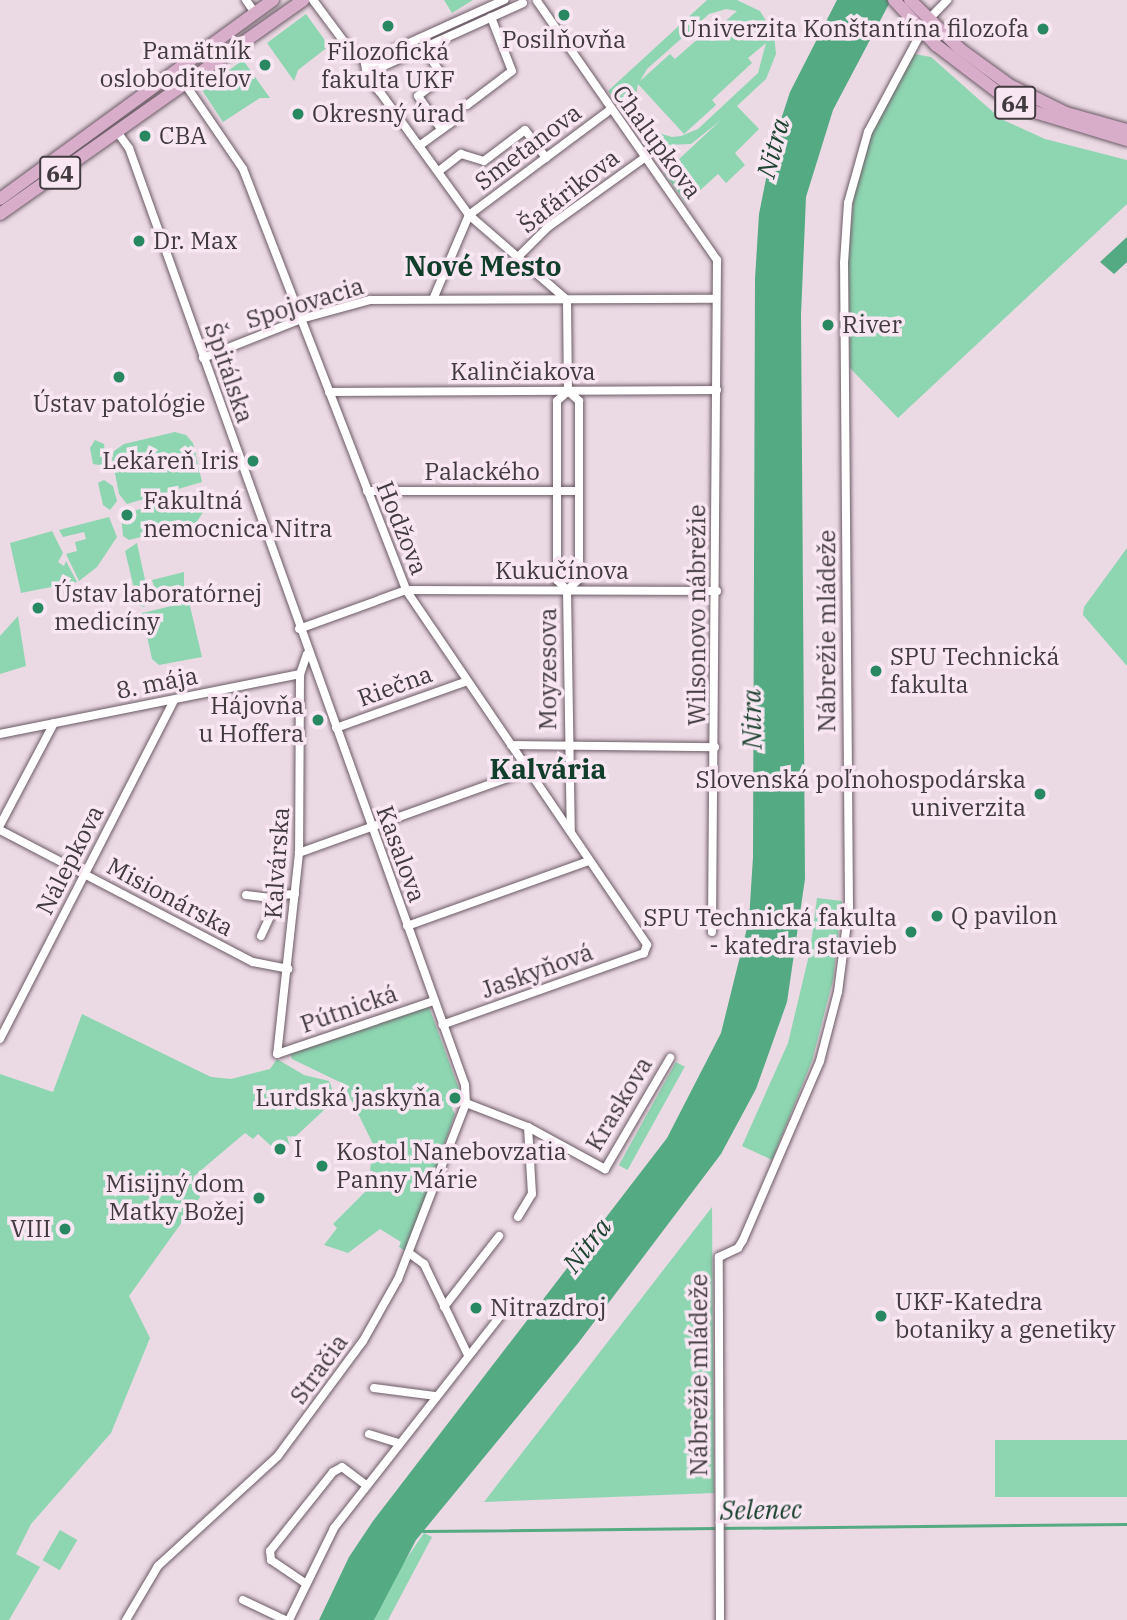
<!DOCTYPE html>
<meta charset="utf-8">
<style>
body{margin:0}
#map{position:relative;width:1127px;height:1620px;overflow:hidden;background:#ebd9e4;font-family:"IBM Plex Serif",serif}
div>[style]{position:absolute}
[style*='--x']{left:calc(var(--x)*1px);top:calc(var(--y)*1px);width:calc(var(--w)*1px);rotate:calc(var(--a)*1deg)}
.green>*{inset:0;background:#8ed6b2;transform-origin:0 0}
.water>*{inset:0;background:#54aa83}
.stream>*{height:2.5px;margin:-1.25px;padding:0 1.25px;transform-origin:1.25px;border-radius:1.25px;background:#54aa83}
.roads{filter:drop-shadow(0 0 2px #6b5b65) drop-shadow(0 0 2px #6b5b65)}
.street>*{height:8px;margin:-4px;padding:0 4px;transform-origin:4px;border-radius:4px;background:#fff}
.primary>*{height:12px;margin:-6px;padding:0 6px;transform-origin:6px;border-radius:6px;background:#d7adca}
.dots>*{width:19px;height:19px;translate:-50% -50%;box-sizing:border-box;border:4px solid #f8e6f2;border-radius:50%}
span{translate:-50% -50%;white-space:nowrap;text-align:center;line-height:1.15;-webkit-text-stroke:7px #f8e6f2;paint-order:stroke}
.shield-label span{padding:2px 5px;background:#f8e6f2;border:2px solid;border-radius:5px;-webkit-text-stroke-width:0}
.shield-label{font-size:23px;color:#413a3e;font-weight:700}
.poi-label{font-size:24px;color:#413a3e}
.right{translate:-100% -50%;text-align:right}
.left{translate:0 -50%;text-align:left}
.street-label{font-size:24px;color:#413a3e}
.water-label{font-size:26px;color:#1d4331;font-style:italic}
.quarter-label{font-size:28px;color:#103e2b;font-weight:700}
</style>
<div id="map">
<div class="green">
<i style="clip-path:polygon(444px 0,473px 0,452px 13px)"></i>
<i style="clip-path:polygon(evenodd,707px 0,737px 0,760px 11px,774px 34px,776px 54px,766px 79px,737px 106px,759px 129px,735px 153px,745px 165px,726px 183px,718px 174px,686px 203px,664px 173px,721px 120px,691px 144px,663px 145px,634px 125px,625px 95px,617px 102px,608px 91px,707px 0,726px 9px,737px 11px,720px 26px,716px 23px,675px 59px,670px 54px,640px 81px,647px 69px,709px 14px,726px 9px,707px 0,766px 43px,758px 73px,698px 129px,681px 136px,672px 137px,655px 132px,642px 120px,635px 103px,638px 84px,684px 134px,716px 105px,712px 100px,752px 63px,748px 58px,766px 43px)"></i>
<i style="clip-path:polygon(306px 14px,329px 46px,298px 70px,294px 81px,267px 43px)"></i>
<i style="clip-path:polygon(914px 54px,931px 57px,1001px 119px,1045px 139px,1127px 160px,1127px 204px,898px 418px,850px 368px,848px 261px,854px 194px,871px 133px)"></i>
<i style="clip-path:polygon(243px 60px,270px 98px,260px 98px,223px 122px,202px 90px)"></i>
<i style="clip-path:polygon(175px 432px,186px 435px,193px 443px,202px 482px,127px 504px,119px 494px,112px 458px,114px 451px,124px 444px)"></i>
<i style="clip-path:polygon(95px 440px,104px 444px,106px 466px,93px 464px,90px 448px)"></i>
<i style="clip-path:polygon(104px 480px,113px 486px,117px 501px,110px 510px,103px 505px,98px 483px)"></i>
<i style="clip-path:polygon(196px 495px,205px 509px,196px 523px,129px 540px,123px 536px,121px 514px)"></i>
<i style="clip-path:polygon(109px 517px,117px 537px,97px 567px,79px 581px,66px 554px,77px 551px,75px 542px,86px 539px,84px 532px,63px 537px,59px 530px)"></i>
<i style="clip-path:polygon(52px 531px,63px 553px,58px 562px,64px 566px,66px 561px,77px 582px,21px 593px,10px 543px)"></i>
<i style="clip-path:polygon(137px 543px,149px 598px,144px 607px,138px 605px,125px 551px)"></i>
<i style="clip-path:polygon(1127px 548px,1127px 666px,1083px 615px,1084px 607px)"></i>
<i style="clip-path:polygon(184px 572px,184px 597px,159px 602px,152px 580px)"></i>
<i style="clip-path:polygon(189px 602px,202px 657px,159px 665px,152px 659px,142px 613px)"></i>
<i style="clip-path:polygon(18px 616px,26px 666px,0 674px,0 636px)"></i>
<i style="clip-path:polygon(817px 898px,842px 901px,833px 980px,812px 1061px,772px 1160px,742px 1146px,788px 1043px,810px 951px)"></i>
<i style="clip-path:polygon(429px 1007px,459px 1089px,452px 1109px,455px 1114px,407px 1252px,399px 1247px,401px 1242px,380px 1229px,348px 1253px,324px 1245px,337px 1228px,333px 1224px,368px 1189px,373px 1144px,346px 1089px,348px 1086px,292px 1059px,290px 1053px)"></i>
<i style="clip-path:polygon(82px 1014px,211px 1077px,231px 1079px,270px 1069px,277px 1059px,304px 1075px,329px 1081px,336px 1099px,295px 1137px,287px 1136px,289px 1144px,283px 1151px,278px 1148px,279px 1153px,258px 1134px,253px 1139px,245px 1133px,193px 1177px,200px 1197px,129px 1296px,150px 1338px,111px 1433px,31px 1524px,16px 1554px,40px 1567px,9px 1620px,0 1620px,0 1074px,53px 1092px)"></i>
<i style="left:676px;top:1062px;width:10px;height:118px;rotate:29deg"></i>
<i style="clip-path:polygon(712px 1207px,714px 1493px,484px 1502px)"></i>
<i style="left:995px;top:1440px;width:132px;height:57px"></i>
<i style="left:60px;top:1530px;width:20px;height:35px;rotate:30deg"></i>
<i style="clip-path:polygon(424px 1533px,432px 1537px,388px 1620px,374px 1620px,393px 1578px)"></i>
</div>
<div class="water">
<i style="clip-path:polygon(837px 0,891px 0,833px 110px,806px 197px,801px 315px,805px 879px,787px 1002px,756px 1089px,721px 1154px,579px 1342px,416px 1540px,374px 1620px,319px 1620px,349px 1557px,373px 1521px,667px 1138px,721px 1033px,749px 920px,753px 857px,755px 279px,759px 214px,773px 144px,790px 92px)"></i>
<i style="clip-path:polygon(1127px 237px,1127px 262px,1114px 274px,1100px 262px)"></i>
</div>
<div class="stream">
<i style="--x:423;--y:1531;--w:704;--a:-0.57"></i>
</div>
<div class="roads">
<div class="street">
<i style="--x:246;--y:0;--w:16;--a:55"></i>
<i style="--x:313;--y:0;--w:69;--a:53.3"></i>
<i style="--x:354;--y:55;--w:28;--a:27"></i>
<i style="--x:537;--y:1;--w:315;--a:55.2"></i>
<i style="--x:717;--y:260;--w:672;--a:90.43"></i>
<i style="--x:928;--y:20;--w:28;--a:-46"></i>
<i style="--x:423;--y:47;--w:36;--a:56"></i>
<i style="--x:443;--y:77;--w:31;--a:143"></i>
<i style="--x:418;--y:96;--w:40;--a:55.1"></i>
<i style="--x:379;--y:68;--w:24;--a:88"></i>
<i style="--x:380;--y:92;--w:152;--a:54.1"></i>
<i style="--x:469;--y:215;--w:130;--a:40.9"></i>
<i style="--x:379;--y:68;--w:158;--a:-24.3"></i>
<i style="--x:185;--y:84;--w:103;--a:55.7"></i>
<i style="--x:243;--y:169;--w:451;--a:68.8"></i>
<i style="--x:406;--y:590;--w:429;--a:55.8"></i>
<i style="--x:647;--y:945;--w:9;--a:111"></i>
<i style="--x:644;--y:953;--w:214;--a:160.4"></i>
<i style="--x:378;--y:90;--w:18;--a:-128"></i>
<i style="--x:367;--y:76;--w:13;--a:-99"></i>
<i style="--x:365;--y:63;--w:153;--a:-24.4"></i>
<i style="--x:467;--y:105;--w:56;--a:-37.1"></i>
<i style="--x:512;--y:71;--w:58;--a:-111.3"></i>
<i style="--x:118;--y:133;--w:19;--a:54"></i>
<i style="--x:129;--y:148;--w:995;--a:70.27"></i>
<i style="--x:465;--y:1085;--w:18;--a:87"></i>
<i style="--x:466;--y:1103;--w:189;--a:111.1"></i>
<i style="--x:398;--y:1279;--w:71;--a:119.4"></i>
<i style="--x:363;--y:1341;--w:143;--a:126.5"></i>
<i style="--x:278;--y:1456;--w:163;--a:137.5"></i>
<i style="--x:158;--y:1566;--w:63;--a:120.7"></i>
<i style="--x:419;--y:146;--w:44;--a:-35.8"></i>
<i style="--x:439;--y:171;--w:28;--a:-38"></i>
<i style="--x:461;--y:154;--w:24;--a:17"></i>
<i style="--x:484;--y:161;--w:51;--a:-37.1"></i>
<i style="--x:525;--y:130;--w:35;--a:53"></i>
<i style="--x:519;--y:256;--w:41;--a:-45"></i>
<i style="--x:548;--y:227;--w:118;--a:-35.7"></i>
<i style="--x:434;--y:297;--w:89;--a:-66.9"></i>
<i style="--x:469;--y:215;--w:176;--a:-36.7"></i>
<i style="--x:567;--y:300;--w:91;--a:89.4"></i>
<i style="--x:568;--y:391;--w:15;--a:42"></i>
<i style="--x:579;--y:401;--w:178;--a:90"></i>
<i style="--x:579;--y:579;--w:16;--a:137"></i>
<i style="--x:567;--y:590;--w:14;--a:-135"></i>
<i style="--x:557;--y:580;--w:179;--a:-90"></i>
<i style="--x:557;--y:401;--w:15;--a:-42"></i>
<i style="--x:203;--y:358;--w:105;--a:-21.7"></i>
<i style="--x:301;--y:319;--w:72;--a:-15.4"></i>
<i style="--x:370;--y:300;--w:345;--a:-0.2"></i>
<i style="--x:329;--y:392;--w:388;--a:-0.3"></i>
<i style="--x:367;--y:491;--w:212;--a:0"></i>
<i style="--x:567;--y:590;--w:242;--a:89.1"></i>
<i style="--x:299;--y:629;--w:114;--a:-20"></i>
<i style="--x:406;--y:590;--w:311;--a:0.2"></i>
<i style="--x:307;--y:654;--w:21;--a:109"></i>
<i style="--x:300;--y:674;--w:179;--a:90.3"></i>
<i style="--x:299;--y:853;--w:202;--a:96.2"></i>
<i style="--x:277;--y:1054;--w:166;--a:-18.7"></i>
<i style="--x:336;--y:728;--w:139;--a:-19.7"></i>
<i style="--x:0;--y:734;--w:306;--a:-11.3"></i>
<i style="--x:511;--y:745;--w:204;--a:0.6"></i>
<i style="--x:0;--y:825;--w:115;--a:-62.1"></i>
<i style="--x:0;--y:830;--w:285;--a:27.6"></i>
<i style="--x:253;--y:962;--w:36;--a:11"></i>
<i style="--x:299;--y:853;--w:245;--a:-19.8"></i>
<i style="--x:246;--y:895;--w:33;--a:7"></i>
<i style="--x:407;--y:926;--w:193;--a:-19.7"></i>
<i style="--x:261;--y:936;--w:45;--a:-65.1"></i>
<i style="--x:280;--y:895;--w:15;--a:-4"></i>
<i style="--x:0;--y:1039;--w:381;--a:-62.8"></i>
<i style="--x:466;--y:1103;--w:66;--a:21.2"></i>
<i style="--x:528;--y:1127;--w:88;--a:28.6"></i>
<i style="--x:605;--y:1169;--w:129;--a:-59.6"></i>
<i style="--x:518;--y:1217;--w:27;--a:-59"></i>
<i style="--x:532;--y:1194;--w:67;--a:-93.4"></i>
<i style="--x:409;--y:1253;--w:19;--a:36"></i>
<i style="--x:424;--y:1264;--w:101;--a:64.2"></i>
<i style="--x:444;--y:1307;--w:90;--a:-52.2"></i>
<i style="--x:374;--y:1388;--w:63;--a:7.4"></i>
<i style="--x:369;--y:1434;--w:31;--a:17"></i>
<i style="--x:305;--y:1583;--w:41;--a:-145.9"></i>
<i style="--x:271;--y:1560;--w:9;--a:-96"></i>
<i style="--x:270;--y:1551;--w:101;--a:-51.4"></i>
<i style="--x:333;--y:1472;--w:10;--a:-29"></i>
<i style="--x:342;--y:1467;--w:30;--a:37"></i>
<i style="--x:243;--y:1600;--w:47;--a:25.5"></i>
<i style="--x:289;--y:1620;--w:102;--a:-63.9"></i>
<i style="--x:334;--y:1528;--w:277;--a:-51.9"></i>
<i style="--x:720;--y:1620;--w:363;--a:-90.2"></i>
<i style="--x:719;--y:1257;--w:21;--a:-25"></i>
<i style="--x:738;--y:1248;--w:9;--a:-58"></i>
<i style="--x:743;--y:1240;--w:195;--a:-66.7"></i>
<i style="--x:820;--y:1061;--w:71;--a:-75.4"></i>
<i style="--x:838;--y:992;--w:86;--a:-82.6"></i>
<i style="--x:849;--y:907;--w:644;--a:-90.44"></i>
<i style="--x:844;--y:263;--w:60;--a:-86.2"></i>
<i style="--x:848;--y:203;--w:74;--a:-74.3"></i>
<i style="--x:868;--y:132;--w:115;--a:-61.9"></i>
</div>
<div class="primary">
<i style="--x:894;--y:0;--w:62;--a:47"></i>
<i style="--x:936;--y:45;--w:84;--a:37.3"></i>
<i style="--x:1003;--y:96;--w:39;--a:26"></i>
<i style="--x:1038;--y:113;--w:93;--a:16.9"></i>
<i style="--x:910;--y:0;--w:70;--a:44.4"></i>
<i style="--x:960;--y:49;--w:63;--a:36"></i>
<i style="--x:1011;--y:86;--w:61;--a:26.1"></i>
<i style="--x:1066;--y:113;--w:63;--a:15.6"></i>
<i style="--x:0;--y:199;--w:338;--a:-36.1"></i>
<i style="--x:0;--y:214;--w:371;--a:-35.2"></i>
</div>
</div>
<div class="dots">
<i style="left:564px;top:15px;background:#278861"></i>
<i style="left:388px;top:26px;background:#278861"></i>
<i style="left:1043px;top:29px;background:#278861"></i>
<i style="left:265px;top:65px;background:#278861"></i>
<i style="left:298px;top:114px;background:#278861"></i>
<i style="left:145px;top:136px;background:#278861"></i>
<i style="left:139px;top:241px;background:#278861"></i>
<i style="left:828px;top:325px;background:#278861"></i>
<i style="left:119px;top:377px;background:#278861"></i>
<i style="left:253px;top:461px;background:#278861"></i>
<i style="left:127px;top:515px;background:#278861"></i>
<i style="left:38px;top:608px;background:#278861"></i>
<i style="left:876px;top:671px;background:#278861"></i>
<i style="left:318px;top:720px;background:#278861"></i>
<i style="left:1040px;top:794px;background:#278861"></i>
<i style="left:937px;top:916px;background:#278861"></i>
<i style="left:911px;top:932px;background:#278861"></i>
<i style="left:455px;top:1098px;background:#278861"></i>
<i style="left:280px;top:1149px;background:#278861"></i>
<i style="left:322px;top:1166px;background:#278861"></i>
<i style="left:259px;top:1198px;background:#278861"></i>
<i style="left:65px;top:1229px;background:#278861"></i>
<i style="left:476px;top:1308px;background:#278861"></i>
<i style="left:881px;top:1316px;background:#278861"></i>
</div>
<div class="shield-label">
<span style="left:1015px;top:103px">64</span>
<span style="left:60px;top:173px">64</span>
</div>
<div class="poi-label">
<span class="right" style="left:1029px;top:29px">Univerzita Konštantína filozofa</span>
<span style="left:564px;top:40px">Posilňovňa</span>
<span class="right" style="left:251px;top:65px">Pamätník<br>osloboditeľov</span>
<span style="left:388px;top:66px">Filozofická<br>fakulta UKF</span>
<span class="left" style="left:312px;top:114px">Okresný úrad</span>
<span class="left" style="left:159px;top:136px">CBA</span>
<span class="left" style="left:153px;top:241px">Dr. Max</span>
<span class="left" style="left:842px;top:325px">River</span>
<span style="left:119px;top:404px">Ústav patológie</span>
<span class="right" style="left:239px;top:461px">Lekáreň Iris</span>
<span class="left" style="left:143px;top:515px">Fakultná<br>nemocnica Nitra</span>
<span class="left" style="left:54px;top:608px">Ústav laboratórnej<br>medicíny</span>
<span class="left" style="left:890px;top:671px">SPU Technická<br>fakulta</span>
<span class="right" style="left:304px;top:720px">Hájovňa<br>u Hoffera</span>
<span class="right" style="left:1026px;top:794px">Slovenská poľnohospodárska<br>univerzita</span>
<span class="left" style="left:951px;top:916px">Q pavilon</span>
<span class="right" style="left:897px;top:932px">SPU Technická fakulta<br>- katedra stavieb</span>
<span class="right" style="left:441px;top:1098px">Lurdská jaskyňa</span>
<span class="left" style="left:294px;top:1149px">I</span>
<span class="left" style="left:336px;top:1166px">Kostol Nanebovzatia<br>Panny Márie</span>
<span class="right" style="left:245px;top:1198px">Misijný dom<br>Matky Božej</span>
<span class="right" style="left:51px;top:1229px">VIII</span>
<span class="left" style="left:895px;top:1316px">UKF-Katedra<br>botaniky a genetiky</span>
<span class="left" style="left:490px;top:1308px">Nitrazdroj</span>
</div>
<div class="street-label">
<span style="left:657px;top:142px;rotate:54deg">Chalupkova</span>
<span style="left:528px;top:147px;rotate:-37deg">Smetanova</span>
<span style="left:569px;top:191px;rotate:-38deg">Šafárikova</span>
<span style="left:305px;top:303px;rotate:-17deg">Spojovacia</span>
<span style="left:523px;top:372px">Kalinčiakova</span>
<span style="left:229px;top:373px;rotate:71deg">Špitálska</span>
<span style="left:482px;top:472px">Palackého</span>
<span style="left:402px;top:528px;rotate:68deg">Hodžova</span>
<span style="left:562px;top:571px">Kukučínova</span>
<span style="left:697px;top:615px;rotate:-90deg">Wilsonovo nábrežie</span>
<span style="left:827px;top:631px;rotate:-90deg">Nábrežie mládeže</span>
<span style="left:548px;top:669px;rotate:-90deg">Moyzesova</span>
<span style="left:157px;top:683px;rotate:-11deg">8. mája</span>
<span style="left:395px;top:686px;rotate:-20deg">Riečna</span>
<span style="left:401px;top:854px;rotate:70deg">Kasalova</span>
<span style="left:70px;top:860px;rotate:-63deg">Nálepkova</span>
<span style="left:277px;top:863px;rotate:-86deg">Kalvárska</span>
<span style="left:170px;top:897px;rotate:28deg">Misionárska</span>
<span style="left:537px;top:971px;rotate:-20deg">Jaskyňová</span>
<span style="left:349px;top:1009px;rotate:-19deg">Pútnická</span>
<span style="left:619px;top:1104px;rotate:-59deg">Kraskova</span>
<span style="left:319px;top:1369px;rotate:-54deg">Stračia</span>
<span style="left:699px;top:1375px;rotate:-90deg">Nábrežie mládeže</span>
</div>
<div class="water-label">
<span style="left:773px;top:148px;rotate:-75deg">Nitra</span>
<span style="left:752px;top:719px;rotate:-91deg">Nitra</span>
<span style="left:587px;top:1245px;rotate:-52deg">Nitra</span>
<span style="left:761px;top:1510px;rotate:-1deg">Selenec</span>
</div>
<div class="quarter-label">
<span style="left:483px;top:266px">Nové Mesto</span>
<span style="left:548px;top:769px">Kalvária</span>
</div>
</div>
